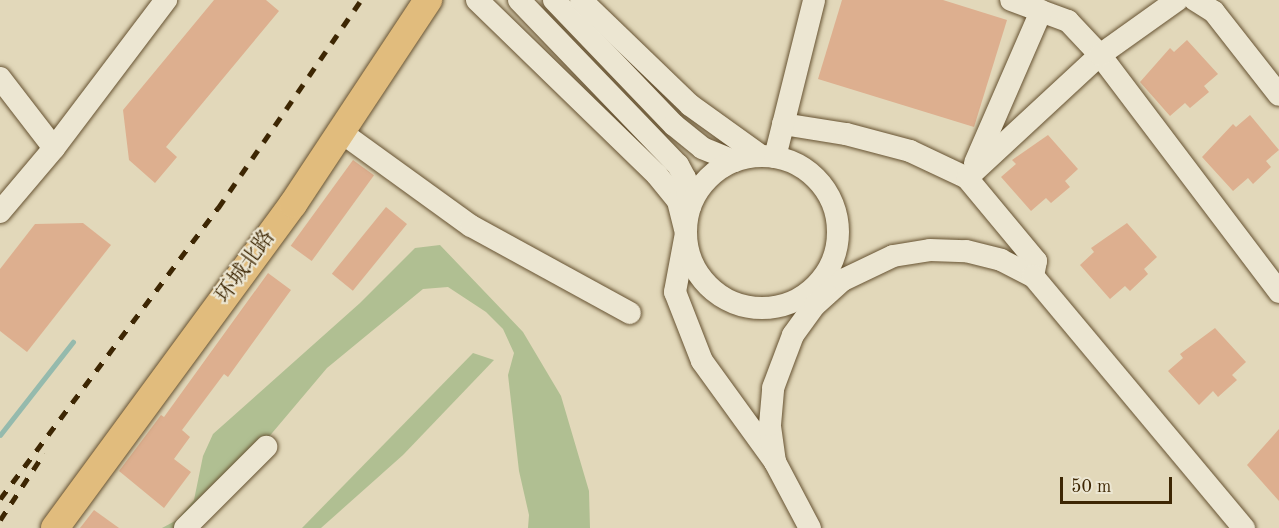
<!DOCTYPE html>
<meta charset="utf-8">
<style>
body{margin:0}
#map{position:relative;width:1279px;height:528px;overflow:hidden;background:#e2d8ba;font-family:"Old Standard TT","Noto Serif SC",serif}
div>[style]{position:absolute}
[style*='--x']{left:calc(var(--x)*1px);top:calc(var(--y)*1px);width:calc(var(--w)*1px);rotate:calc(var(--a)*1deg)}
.green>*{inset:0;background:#b0bf92}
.stream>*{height:4.5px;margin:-2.25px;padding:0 2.25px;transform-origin:2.25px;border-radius:2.25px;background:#95baad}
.building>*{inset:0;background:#ddaf8f;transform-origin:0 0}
.roads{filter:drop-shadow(0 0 2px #665231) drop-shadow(0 0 2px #665231)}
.minor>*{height:22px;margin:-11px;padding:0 11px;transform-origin:11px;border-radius:11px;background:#ece6d2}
.minor>.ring{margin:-11px;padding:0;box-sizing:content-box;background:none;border:22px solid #ece6d2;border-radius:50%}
.major>*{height:28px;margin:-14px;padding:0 14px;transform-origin:14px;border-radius:14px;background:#e1bc7d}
.rail>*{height:4.5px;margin-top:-2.25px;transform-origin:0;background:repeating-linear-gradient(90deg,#3d2603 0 10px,transparent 0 20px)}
span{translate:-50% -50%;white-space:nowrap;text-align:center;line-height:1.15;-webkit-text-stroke:4.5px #ece6d2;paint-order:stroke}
.street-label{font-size:21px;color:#3d2603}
.scale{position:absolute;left:1060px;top:477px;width:112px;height:27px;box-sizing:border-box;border:3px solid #3d2603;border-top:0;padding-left:8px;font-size:18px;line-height:21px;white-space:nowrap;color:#3d2603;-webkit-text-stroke:4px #ece6d2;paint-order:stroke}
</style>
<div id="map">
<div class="green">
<i style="clip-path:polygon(440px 245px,523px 332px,561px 396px,589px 491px,590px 528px,528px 528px,529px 515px,519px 471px,508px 375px,514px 353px,503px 329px,486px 312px,448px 287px,423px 289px,327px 368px,262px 445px,179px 528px,162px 528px,177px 520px,194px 500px,203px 456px,213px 434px,360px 303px,415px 248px)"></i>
<i style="clip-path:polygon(473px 353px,494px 360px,403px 455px,321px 528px,302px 528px)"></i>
</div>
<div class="stream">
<i style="--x:0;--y:435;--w:118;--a:-51.9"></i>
</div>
<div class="building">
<i style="clip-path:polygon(214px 0,266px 0,279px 11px,166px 147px,177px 157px,155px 183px,129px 160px,123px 110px)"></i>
<i style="clip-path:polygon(842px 0,943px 0,1007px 20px,974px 127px,818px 79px)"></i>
<i style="clip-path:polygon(1187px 40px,1218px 74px,1204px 86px,1209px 92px,1190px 108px,1185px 103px,1170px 116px,1140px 82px,1170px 48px,1174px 52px)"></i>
<i style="clip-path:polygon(1250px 115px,1279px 150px,1266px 161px,1271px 167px,1253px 184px,1248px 178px,1233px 191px,1202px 157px,1233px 124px,1236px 127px)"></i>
<i style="clip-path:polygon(1048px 135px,1078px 169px,1065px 181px,1070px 187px,1051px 203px,1046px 198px,1031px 211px,1001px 177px,1016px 164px,1012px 160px)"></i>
<i style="left:353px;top:160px;width:26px;height:106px;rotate:36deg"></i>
<i style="left:386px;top:207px;width:27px;height:86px;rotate:39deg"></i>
<i style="clip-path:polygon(83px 223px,111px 245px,27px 352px,0 331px,0 269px,35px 224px)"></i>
<i style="clip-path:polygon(1127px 223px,1157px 257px,1144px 269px,1148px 274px,1130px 291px,1125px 286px,1110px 299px,1080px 265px,1094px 252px,1091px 248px)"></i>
<i style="clip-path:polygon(268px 273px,291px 290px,228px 377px,224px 374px,182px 430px,190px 437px,174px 459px,191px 472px,164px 508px,119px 471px,161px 415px,164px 417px)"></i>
<i style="clip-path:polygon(1215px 328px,1246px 362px,1232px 375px,1237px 380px,1218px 397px,1213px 391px,1199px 405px,1168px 371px,1183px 358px,1180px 354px)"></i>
<i style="clip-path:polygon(1279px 429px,1279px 501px,1247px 465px)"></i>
<i style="clip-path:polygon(94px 510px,119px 528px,80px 528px)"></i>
</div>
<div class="roads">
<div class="minor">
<i style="--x:477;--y:0;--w:251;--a:44.2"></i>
<i style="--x:657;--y:175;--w:33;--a:51"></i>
<i style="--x:678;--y:201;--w:33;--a:76"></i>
<i style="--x:686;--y:233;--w:60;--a:100.6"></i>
<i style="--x:675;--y:292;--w:74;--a:68.6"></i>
<i style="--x:702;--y:361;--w:125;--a:54.1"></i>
<i style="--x:775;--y:462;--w:75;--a:62.1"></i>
<i style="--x:519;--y:0;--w:229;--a:46.1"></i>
<i style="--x:678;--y:165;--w:15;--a:62"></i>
<i style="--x:685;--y:178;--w:29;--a:80"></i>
<i style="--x:554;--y:0;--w:173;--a:46.2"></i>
<i style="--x:674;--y:125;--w:36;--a:39"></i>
<i style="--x:702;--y:148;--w:35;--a:22"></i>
<i style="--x:581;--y:0;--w:151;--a:43.9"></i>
<i style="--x:690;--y:105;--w:87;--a:35.7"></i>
<i style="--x:1011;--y:0;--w:61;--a:20.2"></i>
<i style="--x:1068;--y:21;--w:47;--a:46.7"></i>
<i style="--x:1100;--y:55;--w:297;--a:52.9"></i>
<i style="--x:1195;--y:0;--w:22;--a:32"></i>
<i style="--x:1214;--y:12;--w:105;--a:51.9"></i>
<i style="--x:0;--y:78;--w:88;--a:52.4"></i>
<i style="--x:783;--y:124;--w:64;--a:9"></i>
<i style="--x:846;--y:134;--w:66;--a:14.9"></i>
<i style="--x:910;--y:151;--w:63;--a:25.3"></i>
<i style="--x:967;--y:178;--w:108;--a:50.3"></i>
<i style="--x:1036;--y:261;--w:15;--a:101"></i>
<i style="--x:341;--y:132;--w:160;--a:35.9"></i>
<i style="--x:471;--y:226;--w:181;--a:28.7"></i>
<i class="ring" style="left:686px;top:156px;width:130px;height:130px"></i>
<i style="--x:775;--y:157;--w:162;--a:-76"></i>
<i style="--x:975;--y:163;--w:166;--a:-66.5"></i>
<i style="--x:967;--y:178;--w:181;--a:-42.8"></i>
<i style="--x:1100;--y:55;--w:95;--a:-35.5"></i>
<i style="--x:0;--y:212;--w:84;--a:-49.8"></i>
<i style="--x:54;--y:148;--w:186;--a:-52.9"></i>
<i style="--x:775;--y:462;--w:37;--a:-98"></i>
<i style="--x:770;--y:425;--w:37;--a:-85"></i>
<i style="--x:773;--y:388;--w:57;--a:-69.3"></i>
<i style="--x:793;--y:335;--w:37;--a:-54"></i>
<i style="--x:815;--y:305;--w:38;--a:-42"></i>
<i style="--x:843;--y:280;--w:55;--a:-25.6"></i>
<i style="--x:893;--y:256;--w:37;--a:-9"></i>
<i style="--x:930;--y:250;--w:36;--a:2"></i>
<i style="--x:966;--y:251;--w:36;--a:14"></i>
<i style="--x:1001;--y:260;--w:36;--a:27"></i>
<i style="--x:1033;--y:276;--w:329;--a:50.1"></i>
<i style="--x:185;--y:528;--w:115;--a:-45"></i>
</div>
<div class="major">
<i style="--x:55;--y:528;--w:402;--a:-53.7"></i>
<i style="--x:293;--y:204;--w:245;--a:-56.5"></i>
</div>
</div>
<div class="rail">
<i style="--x:0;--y:499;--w:364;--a:-53.2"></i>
<i style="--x:218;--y:208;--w:252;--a:-55.5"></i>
<i style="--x:0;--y:520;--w:80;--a:-56.7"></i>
</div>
<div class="street-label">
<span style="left:246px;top:267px;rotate:-54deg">环城北路</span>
</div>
<div class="scale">50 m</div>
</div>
